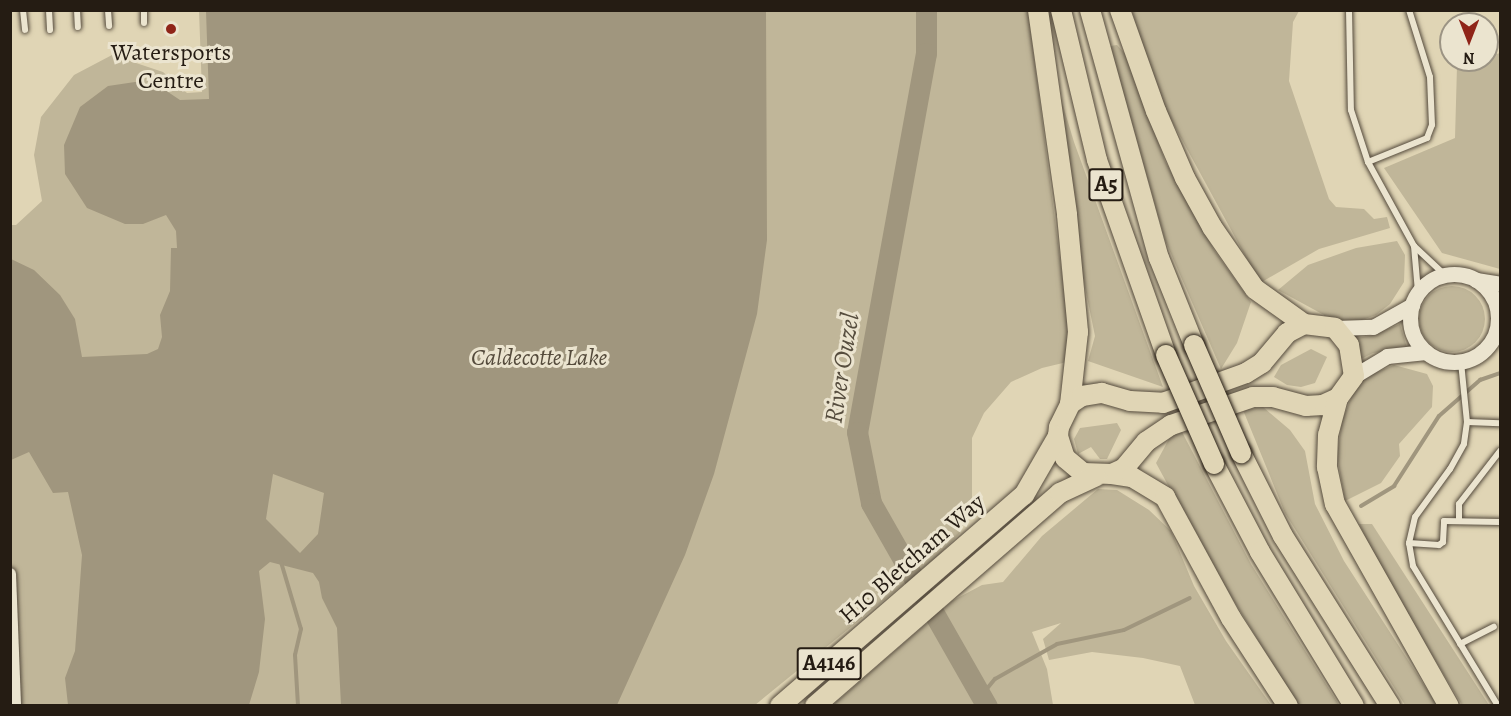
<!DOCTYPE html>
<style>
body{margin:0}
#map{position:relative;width:1511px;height:716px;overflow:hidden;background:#e0d5b5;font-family:Alegreya,serif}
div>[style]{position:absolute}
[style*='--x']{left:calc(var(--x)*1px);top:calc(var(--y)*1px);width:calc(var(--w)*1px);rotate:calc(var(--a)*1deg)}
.green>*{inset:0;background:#c0b699}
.round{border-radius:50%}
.water>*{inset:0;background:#a0967e}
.stream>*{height:4px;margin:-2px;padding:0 2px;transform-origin:2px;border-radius:2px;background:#a0967e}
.river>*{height:21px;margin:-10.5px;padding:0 10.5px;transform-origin:10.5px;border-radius:10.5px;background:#a0967e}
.roads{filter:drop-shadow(0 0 2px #544a3c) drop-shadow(0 0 2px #544a3c)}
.service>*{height:6px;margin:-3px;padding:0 3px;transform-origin:3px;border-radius:3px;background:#ebe4cf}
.minor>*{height:12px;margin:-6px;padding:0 6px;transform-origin:6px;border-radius:6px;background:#ebe4cf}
.tertiary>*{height:15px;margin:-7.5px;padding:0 7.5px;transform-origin:7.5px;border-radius:7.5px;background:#ebe4cf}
.tertiary>.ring{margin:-7.5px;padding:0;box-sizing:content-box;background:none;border:15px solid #ebe4cf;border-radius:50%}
.trunk>*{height:20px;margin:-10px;padding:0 10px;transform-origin:10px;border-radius:10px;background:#e0d5b5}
.bridges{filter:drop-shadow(0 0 2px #251c13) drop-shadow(0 0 2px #251c13)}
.trunk-bridge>*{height:20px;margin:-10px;padding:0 10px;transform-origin:10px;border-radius:10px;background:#e0d5b5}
.dots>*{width:16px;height:16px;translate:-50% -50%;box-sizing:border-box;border:3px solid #ebe4cf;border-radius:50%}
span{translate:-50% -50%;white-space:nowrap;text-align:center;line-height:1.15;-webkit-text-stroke:6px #ebe4cf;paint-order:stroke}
.shield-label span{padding:2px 4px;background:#ebe4cf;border:2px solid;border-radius:4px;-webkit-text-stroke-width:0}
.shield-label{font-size:22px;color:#251c13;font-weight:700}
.poi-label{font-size:24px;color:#251c13}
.park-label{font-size:24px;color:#544a3b;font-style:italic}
.street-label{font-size:24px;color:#251c13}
.water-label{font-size:26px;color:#564d3e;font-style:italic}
.frame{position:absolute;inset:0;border:12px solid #251c13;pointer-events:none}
.north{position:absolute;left:1439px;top:12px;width:60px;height:60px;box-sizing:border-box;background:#ebe4cf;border:2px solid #9c9484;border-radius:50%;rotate:180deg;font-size:16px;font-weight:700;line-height:24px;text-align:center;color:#251c13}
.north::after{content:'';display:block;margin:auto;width:21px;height:27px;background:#8f2418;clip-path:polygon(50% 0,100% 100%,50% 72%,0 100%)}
</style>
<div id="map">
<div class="green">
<i style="clip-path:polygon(199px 11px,1028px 11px,1067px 313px,1067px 362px,1042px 368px,1011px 382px,984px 413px,972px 438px,972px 501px,960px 533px,937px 557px,755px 705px,11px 706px,11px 225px,16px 225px,42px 201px,34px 155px,41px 117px,74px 75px,112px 55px,163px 72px,187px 93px,202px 92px)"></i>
<i style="clip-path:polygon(1132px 11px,1299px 11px,1293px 22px,1289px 81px,1329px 199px,1336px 207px,1364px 209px,1374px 219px,1387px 217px,1390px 228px,1319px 249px,1260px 283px,1156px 92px)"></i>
<i style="clip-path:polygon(1117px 45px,1127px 56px,1165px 161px,1214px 250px,1251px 302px,1237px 343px,1221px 369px,1165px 240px,1110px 46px)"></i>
<i style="clip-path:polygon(1500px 53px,1500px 269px,1442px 253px,1384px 168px,1455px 138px,1457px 66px)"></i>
<i style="clip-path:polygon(1055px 79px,1074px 142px,1163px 387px,1088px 361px,1095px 336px,1077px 248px)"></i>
<i style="clip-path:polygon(1397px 241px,1405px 255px,1404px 282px,1390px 304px,1376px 315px,1359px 321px,1323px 320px,1324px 315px,1278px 290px,1308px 265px,1356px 248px)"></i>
<i class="round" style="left:1419px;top:286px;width:66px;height:66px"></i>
<i style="clip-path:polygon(1400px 324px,1407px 348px,1373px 353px,1357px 361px,1348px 339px,1370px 336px)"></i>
<i style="clip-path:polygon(1311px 349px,1327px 357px,1315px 383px,1301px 387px,1287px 385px,1274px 377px,1281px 365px)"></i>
<i style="clip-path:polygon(1394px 365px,1427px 374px,1433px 386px,1432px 407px,1399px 444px,1400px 456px,1381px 483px,1345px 501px,1337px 456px,1342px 421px,1358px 380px)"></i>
<i style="clip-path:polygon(1263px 407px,1290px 430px,1305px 451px,1315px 504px,1344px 561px,1437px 705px,1405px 705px,1285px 513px,1243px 410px)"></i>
<i style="clip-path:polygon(1117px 423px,1121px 430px,1107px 459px,1100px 459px,1091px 447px,1078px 454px,1074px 439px,1080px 428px)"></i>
<i style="clip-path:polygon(1181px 430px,1251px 564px,1339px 705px,1298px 705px,1208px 559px,1156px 463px,1170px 437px)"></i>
<i style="clip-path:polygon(1098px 489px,1117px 490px,1149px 510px,1171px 531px,1194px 586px,1226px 641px,1271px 705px,1195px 705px,1180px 666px,1143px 658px,1092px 652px,1049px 660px,1043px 639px,1061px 623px,1032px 632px,1047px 669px,1053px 705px,833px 705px,952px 601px,982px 585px,1003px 582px,1042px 536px)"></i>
<i style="clip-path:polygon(1359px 524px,1372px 524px,1489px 705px,1462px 705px,1382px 571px)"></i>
</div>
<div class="water">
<i style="clip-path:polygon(evenodd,206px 11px,766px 11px,767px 240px,757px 314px,714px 474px,685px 555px,617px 705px,341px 705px,337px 628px,322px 598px,319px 582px,313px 573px,270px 562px,259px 571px,265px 619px,259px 672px,249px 705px,68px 705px,65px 678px,75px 651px,82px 555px,68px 492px,53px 493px,29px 452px,11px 460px,11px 259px,34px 270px,60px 295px,75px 319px,82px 357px,147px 354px,158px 349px,162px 337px,160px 315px,170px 291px,171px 248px,177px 248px,176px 231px,166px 215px,143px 224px,125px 224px,87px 208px,65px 174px,64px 145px,80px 107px,108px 86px,135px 82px,159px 86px,180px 100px,209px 99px,206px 11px,273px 474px,324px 493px,318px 534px,300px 553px,266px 519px,273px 474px)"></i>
</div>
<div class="stream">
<i style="--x:1361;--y:506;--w:39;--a:-31"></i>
<i style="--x:1394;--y:486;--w:83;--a:-57.3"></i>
<i style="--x:1439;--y:416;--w:55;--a:-41.3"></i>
<i style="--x:1480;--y:380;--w:21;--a:-19"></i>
<i style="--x:281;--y:562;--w:70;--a:73.4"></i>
<i style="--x:301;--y:629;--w:27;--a:103"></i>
<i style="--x:295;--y:655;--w:51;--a:86.6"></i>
<i style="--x:981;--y:696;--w:22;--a:-51"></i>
<i style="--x:995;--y:679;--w:71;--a:-29.4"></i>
<i style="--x:1057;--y:644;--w:68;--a:-11.8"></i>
<i style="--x:1124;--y:630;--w:73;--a:-25.9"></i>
</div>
<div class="river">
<i style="--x:926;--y:10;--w:43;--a:90"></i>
<i style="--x:926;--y:53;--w:385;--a:100.3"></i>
<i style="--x:857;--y:432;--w:72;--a:78.8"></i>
<i style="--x:871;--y:503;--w:234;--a:60.3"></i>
</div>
<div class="roads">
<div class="service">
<i style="--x:23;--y:10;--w:20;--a:84"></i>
<i style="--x:49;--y:10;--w:20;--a:87"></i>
<i style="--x:77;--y:10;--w:17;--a:87"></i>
<i style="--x:108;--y:10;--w:16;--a:86"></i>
<i style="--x:144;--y:10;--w:13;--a:90"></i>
<i style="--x:1349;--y:10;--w:100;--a:88.9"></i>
<i style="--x:1351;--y:110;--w:55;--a:71.9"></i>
<i style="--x:1368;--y:162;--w:96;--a:61.3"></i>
<i style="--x:1414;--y:246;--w:42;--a:43.1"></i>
<i style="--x:1368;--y:162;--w:64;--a:-22.1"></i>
<i style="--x:1427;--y:138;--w:14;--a:-69"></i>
<i style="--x:1432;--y:125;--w:48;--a:-92.4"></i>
<i style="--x:1430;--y:77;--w:70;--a:-107.4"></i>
<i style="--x:1414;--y:246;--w:46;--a:85"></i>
<i style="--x:1461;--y:362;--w:60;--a:84.3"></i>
<i style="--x:1467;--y:422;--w:22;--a:98"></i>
<i style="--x:1464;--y:444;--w:29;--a:119"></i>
<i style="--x:1450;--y:469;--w:59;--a:126.1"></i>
<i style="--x:1415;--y:517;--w:27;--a:103"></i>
<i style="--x:1409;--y:543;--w:23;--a:80"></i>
<i style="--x:1413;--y:566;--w:164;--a:58.7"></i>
<i style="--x:1467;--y:422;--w:33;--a:2"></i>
<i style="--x:1459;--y:521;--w:17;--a:-90"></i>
<i style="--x:1459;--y:504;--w:67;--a:-52.3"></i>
<i style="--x:1409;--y:543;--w:30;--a:4"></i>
<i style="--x:1439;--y:545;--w:5;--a:-37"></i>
<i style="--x:1443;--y:542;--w:21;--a:-87"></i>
<i style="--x:1444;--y:521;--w:56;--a:1"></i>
<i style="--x:1460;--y:644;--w:38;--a:-27"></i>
</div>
<div class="minor">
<i style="--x:10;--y:574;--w:132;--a:87.8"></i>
</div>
<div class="tertiary">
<i class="ring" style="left:1410px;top:274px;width:73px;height:73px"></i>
<i style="--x:1476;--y:280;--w:24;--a:9"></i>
<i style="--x:1335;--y:328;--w:38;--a:-2"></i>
<i style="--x:1373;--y:327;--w:45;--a:-29.4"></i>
<i style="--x:1354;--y:376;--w:39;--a:-31"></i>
<i style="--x:1387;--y:356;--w:39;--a:-6"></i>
</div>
<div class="trunk">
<i style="--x:1038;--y:10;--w:207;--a:81.9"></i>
<i style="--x:1067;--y:215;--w:118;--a:84.6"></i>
<i style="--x:1078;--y:332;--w:72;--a:96.3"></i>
<i style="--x:1061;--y:10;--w:154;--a:76.5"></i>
<i style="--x:1097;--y:160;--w:207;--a:70.5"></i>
<i style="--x:1090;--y:10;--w:257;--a:74.5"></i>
<i style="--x:1159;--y:258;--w:94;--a:68.1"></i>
<i style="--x:1120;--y:10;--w:107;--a:70.4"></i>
<i style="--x:1156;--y:111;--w:73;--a:66.6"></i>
<i style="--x:1185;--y:178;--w:56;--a:61.1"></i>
<i style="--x:1212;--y:227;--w:75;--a:55.3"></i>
<i style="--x:1255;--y:289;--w:60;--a:35.5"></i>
<i style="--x:1304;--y:324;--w:31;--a:7"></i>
<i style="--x:1335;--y:328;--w:22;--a:51"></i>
<i style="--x:1349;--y:345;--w:31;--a:81"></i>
<i style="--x:1354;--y:376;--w:27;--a:126"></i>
<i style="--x:1338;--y:398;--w:17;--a:155"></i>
<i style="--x:1323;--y:405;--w:17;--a:177"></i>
<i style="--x:1306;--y:406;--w:34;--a:-165"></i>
<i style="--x:1273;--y:397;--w:20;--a:180"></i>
<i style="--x:1253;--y:397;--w:87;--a:161.1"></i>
<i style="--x:1171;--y:425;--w:30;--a:146"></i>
<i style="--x:1146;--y:442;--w:35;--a:130"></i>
<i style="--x:1123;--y:469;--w:12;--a:156"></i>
<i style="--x:1112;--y:474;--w:29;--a:-178"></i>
<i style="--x:1083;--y:473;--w:23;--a:-140"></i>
<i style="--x:1065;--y:458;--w:23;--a:-108"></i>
<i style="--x:1058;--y:436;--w:9;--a:-84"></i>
<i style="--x:1059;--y:427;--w:25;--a:-64"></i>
<i style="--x:1070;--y:404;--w:14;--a:-34"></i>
<i style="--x:1082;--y:396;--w:20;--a:-9"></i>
<i style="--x:1102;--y:393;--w:29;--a:16"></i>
<i style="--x:1130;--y:401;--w:33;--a:3"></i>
<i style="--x:1163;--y:403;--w:88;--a:-19.9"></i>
<i style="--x:1246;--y:373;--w:19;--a:-32"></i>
<i style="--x:1262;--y:363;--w:39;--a:-50"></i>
<i style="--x:1287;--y:333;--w:19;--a:-28"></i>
<i style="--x:1338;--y:398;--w:38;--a:105"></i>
<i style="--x:1328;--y:435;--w:32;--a:92"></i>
<i style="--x:1327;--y:467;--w:38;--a:78"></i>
<i style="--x:1335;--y:504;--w:232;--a:60.6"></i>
<i style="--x:1241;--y:453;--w:93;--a:63.2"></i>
<i style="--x:1283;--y:536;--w:201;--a:57.8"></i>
<i style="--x:1214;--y:464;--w:99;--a:62.4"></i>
<i style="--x:1260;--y:552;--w:180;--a:58.6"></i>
<i style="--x:1112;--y:474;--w:20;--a:9"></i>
<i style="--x:1132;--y:477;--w:39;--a:31"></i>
<i style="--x:1165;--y:497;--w:138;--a:61.4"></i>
<i style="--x:1231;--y:618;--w:105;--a:57.1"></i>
<i style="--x:780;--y:706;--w:323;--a:-40.9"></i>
<i style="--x:1024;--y:495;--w:68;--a:-60"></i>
<i style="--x:815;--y:706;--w:325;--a:-41"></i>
<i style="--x:1060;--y:493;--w:40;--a:-25"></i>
</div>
</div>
<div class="bridges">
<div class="trunk-bridge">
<i style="--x:1194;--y:345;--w:118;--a:66.5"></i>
<i style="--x:1166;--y:355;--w:119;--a:66.2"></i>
</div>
</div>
<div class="dots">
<i style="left:171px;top:29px;background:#8f2418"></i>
</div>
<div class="shield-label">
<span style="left:1106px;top:185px">A5</span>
<span style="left:829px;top:664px">A4146</span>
</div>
<div class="poi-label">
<span style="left:171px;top:67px">Watersports<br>Centre</span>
</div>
<div class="park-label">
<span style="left:539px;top:358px">Caldecotte Lake</span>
</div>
<div class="street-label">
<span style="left:912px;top:559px;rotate:-41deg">H10 Bletcham Way</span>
</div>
<div class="water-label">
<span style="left:842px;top:368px;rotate:-81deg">River Ouzel</span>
</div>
<div class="frame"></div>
<div class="north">N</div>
</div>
